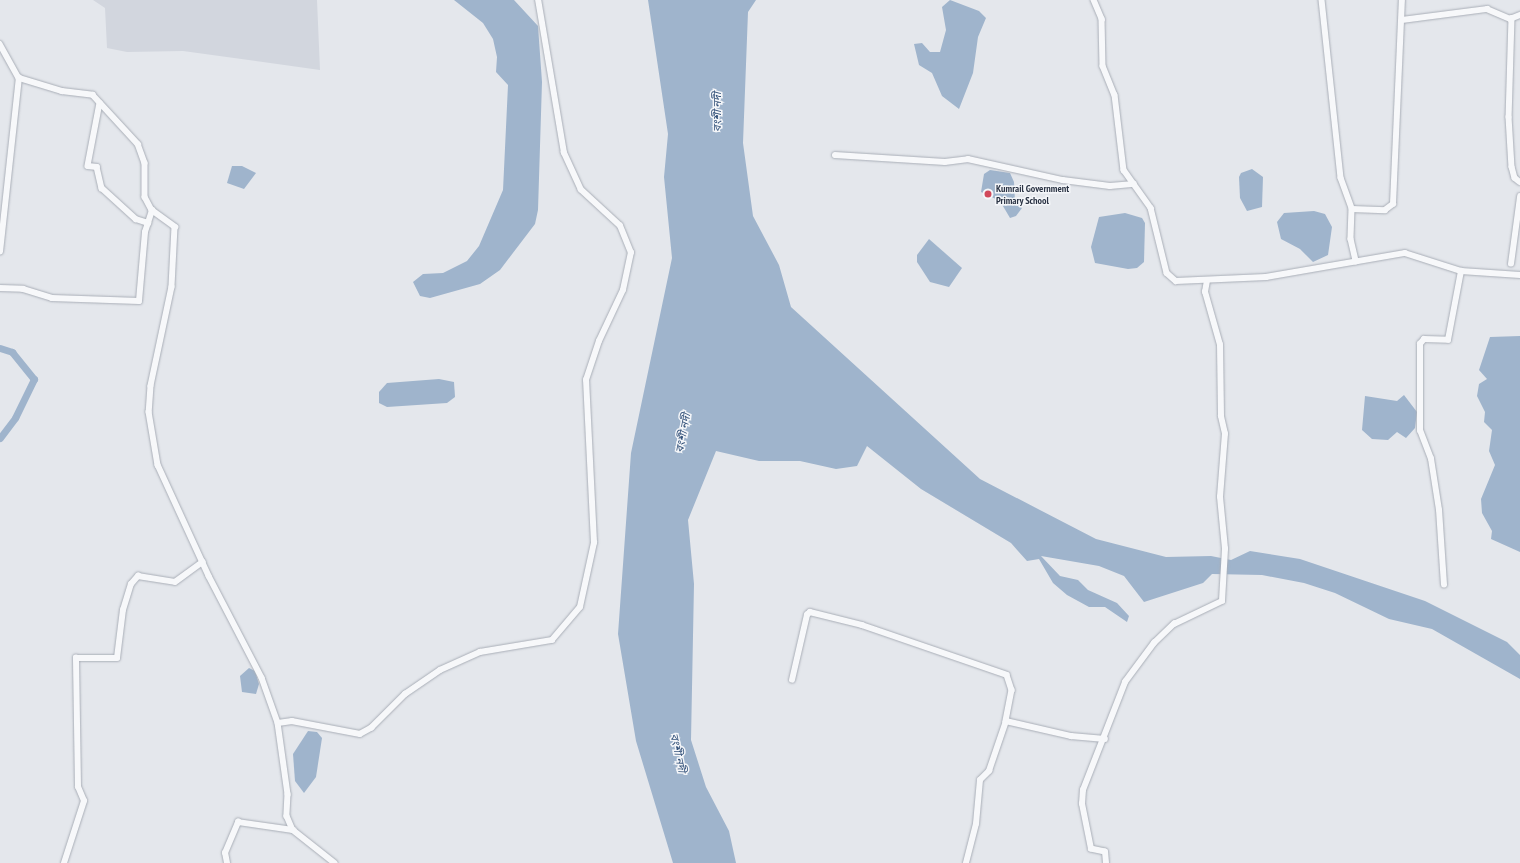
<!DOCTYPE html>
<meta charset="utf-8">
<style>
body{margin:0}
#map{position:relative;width:1520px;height:863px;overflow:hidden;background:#e4e7ec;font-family:"PT Sans Narrow","Noto Sans Bengali",sans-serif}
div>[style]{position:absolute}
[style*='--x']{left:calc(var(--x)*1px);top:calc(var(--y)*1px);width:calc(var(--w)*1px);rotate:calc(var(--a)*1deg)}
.built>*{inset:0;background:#d2d6de}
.water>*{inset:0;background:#9fb4cc}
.canal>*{height:7px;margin:-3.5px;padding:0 3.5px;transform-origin:3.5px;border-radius:3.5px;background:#9fb4cc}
.roads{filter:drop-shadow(0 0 1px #a9aeb7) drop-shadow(0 0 1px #a9aeb7)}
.street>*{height:5.5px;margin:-2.75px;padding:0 2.75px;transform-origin:2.75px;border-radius:2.75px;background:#f7f8fa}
.dots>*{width:11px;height:11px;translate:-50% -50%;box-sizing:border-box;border:2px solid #f4f6f9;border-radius:50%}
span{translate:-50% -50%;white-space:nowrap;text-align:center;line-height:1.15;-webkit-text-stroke:3px #f4f6f9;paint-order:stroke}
.poi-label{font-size:10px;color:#2b3445;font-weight:700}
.left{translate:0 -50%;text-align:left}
.water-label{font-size:11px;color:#34527a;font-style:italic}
</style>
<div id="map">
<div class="built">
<i style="clip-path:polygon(93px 0,317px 0,320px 70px,183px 51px,127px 52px,107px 48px,105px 8px)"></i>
</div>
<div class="water">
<i style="clip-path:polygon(454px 0,514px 0,538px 26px,542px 82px,538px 210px,535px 224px,500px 270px,480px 284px,430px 298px,420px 296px,413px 282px,423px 274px,443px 273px,467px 261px,479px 246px,503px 190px,508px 85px,496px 72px,497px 57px,493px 39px,483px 23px)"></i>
<i style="clip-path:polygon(648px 0,756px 0,748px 12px,743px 143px,753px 216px,779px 265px,791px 307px,980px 479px,1096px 539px,1166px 557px,1211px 556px,1231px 560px,1250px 551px,1300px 559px,1425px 601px,1507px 642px,1520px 655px,1520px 679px,1432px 629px,1389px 619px,1335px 593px,1304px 583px,1262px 575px,1212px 574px,1203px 583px,1144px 602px,1124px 576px,1099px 566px,1041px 556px,1060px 576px,1078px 580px,1088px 590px,1117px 603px,1129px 616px,1127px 622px,1105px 607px,1089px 607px,1067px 595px,1053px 583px,1039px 559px,1027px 561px,1011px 543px,921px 489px,867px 446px,857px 466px,836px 469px,800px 461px,759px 461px,716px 451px,688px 520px,694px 584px,691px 740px,706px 787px,729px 831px,736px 863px,673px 863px,636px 741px,618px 634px,631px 453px,672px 258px,664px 177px,668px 134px)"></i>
<i style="clip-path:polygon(950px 0,979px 11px,986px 18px,978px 37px,973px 73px,959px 109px,942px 96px,932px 73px,919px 65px,914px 44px,922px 43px,930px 52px,940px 52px,946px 30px,942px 7px)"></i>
<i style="clip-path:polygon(232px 166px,242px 166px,256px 173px,244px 189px,227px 183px)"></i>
<i style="clip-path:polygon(1252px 169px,1263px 177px,1262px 207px,1247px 211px,1240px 198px,1239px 177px,1241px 173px)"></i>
<i style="clip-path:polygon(990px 170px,1010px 173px,1014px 182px,1015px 202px,1022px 208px,1016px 216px,1010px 218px,1000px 201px,981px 192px,984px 174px)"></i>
<i style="clip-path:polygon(1314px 211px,1325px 214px,1332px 227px,1328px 255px,1313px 262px,1300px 249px,1281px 239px,1277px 222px,1284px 213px)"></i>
<i style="clip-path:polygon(1125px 213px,1142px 218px,1145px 223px,1144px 262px,1137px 268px,1128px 269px,1095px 263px,1091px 247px,1099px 217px)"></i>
<i style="clip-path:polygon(929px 239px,962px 268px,949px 287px,930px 282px,917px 262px,917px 255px)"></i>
<i style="clip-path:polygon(1520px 336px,1520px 552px,1491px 539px,1492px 531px,1482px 513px,1481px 499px,1495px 465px,1489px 451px,1492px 430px,1484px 422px,1485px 412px,1477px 396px,1479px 384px,1487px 379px,1479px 370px,1490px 337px)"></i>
<i style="clip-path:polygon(439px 379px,454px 382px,455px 397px,447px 403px,387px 407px,379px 403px,379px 392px,387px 383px)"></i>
<i style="clip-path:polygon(1404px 395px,1417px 412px,1415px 428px,1406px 438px,1397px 432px,1388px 440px,1372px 439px,1362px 430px,1365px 396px,1397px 401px)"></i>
<i style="clip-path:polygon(249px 668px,255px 671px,259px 684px,256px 694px,242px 692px,240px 676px)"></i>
<i style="clip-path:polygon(308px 731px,317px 732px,322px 738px,316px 777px,304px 793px,295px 781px,293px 754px)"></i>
</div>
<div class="canal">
<i style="--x:0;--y:348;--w:13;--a:18"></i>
<i style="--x:12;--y:352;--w:35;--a:51"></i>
<i style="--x:34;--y:379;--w:43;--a:116"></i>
<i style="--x:15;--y:418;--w:25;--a:127"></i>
</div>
<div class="roads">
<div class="street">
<i style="--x:1094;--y:0;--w:21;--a:67"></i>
<i style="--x:1102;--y:19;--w:47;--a:88.8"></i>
<i style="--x:1103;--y:66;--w:31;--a:68"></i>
<i style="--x:1115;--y:95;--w:76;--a:83.2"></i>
<i style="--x:1124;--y:170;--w:47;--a:54.6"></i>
<i style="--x:1151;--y:208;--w:67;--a:76.2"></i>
<i style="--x:1167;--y:273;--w:12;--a:42"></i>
<i style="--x:1176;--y:281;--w:90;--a:-2.5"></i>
<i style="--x:1266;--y:277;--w:141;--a:-9.8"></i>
<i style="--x:1405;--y:253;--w:59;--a:17.8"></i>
<i style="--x:1461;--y:271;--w:59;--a:3.9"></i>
<i style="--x:1322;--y:0;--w:179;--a:83.9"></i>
<i style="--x:1341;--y:178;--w:33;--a:70"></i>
<i style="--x:1352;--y:209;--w:30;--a:92"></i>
<i style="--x:1351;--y:239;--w:23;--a:77"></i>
<i style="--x:1512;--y:18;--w:99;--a:91.7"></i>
<i style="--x:1509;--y:117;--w:50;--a:86.6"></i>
<i style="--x:1512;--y:167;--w:11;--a:75"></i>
<i style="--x:1515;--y:178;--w:6;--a:39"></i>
<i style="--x:1402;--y:20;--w:86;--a:-7.4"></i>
<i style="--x:1487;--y:9;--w:25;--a:23"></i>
<i style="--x:1510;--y:19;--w:11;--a:-22"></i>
<i style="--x:0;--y:44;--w:39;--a:61"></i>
<i style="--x:19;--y:78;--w:45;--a:16.8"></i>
<i style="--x:62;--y:91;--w:31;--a:7"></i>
<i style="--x:93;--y:95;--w:67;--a:47.4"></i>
<i style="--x:138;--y:144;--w:20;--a:70"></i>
<i style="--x:145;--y:163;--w:34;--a:90"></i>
<i style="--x:145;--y:197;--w:15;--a:62"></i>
<i style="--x:152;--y:210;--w:29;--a:36"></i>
<i style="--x:175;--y:227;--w:60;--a:92.9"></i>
<i style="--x:172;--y:287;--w:101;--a:102"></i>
<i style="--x:151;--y:386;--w:26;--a:94"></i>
<i style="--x:149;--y:412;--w:54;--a:80.4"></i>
<i style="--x:158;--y:465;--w:122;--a:65.3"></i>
<i style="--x:209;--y:576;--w:115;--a:62.5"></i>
<i style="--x:262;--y:678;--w:48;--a:70.4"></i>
<i style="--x:278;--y:723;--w:72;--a:82"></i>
<i style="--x:288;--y:794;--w:22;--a:93"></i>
<i style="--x:287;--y:816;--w:15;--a:67"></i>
<i style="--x:293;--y:830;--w:53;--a:38.2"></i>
<i style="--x:100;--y:103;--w:64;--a:100.8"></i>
<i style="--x:88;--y:166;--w:9;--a:6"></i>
<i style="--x:97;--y:167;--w:22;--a:77"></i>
<i style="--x:102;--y:188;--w:46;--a:42.4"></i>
<i style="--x:136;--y:219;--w:13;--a:18"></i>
<i style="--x:835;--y:155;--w:110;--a:3.6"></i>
<i style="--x:945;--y:162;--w:23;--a:-7"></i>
<i style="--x:968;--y:159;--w:97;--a:12.5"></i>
<i style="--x:1063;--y:180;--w:47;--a:7.3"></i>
<i style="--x:1110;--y:186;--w:24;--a:-5"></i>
<i style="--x:1352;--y:209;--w:33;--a:2"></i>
<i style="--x:1385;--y:210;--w:10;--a:-37"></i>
<i style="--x:1393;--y:204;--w:204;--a:-87.5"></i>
<i style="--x:0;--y:252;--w:175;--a:-83.8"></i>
<i style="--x:1511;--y:264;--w:68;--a:-82.3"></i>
<i style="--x:0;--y:288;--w:23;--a:2"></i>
<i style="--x:23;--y:289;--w:30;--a:17"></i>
<i style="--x:52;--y:298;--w:87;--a:2"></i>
<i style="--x:139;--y:301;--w:69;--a:-85"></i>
<i style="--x:145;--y:232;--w:23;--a:-72"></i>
<i style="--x:1444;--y:585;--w:75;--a:-93.8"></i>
<i style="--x:1439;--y:510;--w:52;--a:-98.9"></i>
<i style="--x:1431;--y:459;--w:30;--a:-111"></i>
<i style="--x:1420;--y:431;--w:87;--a:-90"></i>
<i style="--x:1420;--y:344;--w:6;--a:-51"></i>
<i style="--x:1424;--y:339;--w:24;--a:2"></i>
<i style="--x:1448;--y:340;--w:70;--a:-79.3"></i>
<i style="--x:792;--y:680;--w:67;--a:-77"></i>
<i style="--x:807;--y:615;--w:4;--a:-45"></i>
<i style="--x:810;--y:612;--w:54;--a:14"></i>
<i style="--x:862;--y:625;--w:153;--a:19"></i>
<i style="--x:1007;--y:675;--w:16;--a:72"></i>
<i style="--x:1012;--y:690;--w:32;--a:101"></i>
<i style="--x:278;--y:723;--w:14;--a:-8"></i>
<i style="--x:292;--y:721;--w:69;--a:10.8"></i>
<i style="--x:360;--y:734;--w:13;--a:-29"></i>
<i style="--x:371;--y:728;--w:48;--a:-45"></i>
<i style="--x:405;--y:694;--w:42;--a:-34.4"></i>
<i style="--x:440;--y:670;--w:44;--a:-24.2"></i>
<i style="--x:480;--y:652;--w:73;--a:-9.5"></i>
<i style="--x:552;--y:640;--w:43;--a:-49.7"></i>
<i style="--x:580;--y:607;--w:66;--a:-77.7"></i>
<i style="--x:594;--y:543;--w:163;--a:-92.8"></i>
<i style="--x:586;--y:380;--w:41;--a:-71.6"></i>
<i style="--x:599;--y:341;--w:56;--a:-64.8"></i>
<i style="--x:623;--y:290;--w:38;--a:-78"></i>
<i style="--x:631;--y:253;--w:29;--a:-112"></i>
<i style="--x:620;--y:226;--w:53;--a:-137.3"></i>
<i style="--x:581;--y:190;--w:41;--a:-114.7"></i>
<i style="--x:564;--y:153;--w:155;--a:-99.6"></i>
<i style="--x:64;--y:863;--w:65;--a:-72.1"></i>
<i style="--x:84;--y:801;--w:15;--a:-113"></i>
<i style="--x:78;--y:787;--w:129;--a:-90.9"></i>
<i style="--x:76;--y:658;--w:41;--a:0"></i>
<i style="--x:117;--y:658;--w:48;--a:-82.9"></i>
<i style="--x:123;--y:610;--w:27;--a:-73"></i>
<i style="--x:131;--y:584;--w:11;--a:-49"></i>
<i style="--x:138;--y:576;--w:37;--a:9"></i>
<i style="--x:175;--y:582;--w:34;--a:-36"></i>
<i style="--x:227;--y:863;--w:10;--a:-101"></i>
<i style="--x:225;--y:853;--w:34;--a:-67"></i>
<i style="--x:238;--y:822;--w:56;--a:8.3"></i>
<i style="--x:966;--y:863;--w:40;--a:-75.6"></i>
<i style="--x:976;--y:824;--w:44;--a:-84.8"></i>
<i style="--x:980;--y:780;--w:13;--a:-45"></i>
<i style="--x:989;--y:771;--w:53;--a:-71.2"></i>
<i style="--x:1006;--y:721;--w:67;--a:13"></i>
<i style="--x:1071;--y:736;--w:34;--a:5"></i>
<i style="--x:1106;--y:863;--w:11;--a:-95"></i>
<i style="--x:1105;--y:852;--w:14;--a:-168"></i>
<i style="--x:1091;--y:849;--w:46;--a:-101.3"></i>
<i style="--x:1082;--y:804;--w:14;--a:-86"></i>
<i style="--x:1083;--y:790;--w:116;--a:-68.7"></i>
<i style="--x:1125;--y:682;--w:49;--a:-53.4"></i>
<i style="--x:1154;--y:643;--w:28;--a:-44"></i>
<i style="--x:1174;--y:624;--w:53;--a:-25.6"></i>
<i style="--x:1222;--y:601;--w:52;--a:-86.7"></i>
<i style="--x:1225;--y:549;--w:52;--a:-95.5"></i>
<i style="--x:1220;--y:497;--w:63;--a:-85.5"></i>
<i style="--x:1225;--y:434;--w:18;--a:-103"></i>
<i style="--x:1221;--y:416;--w:71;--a:-90.8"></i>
<i style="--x:1220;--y:345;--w:55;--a:-105.8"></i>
<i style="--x:1205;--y:292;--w:11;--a:-80"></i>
</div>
</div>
<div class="dots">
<i style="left:988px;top:194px;background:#d1495b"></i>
</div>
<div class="poi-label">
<span class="left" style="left:996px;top:194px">Kumrail Government<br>Primary School</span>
</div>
<div class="water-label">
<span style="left:717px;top:112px;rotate:-90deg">বংশী নদী</span>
<span style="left:683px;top:433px;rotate:-79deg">বংশী নদী</span>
<span style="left:678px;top:753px;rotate:78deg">বংশী নদী</span>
</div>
</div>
